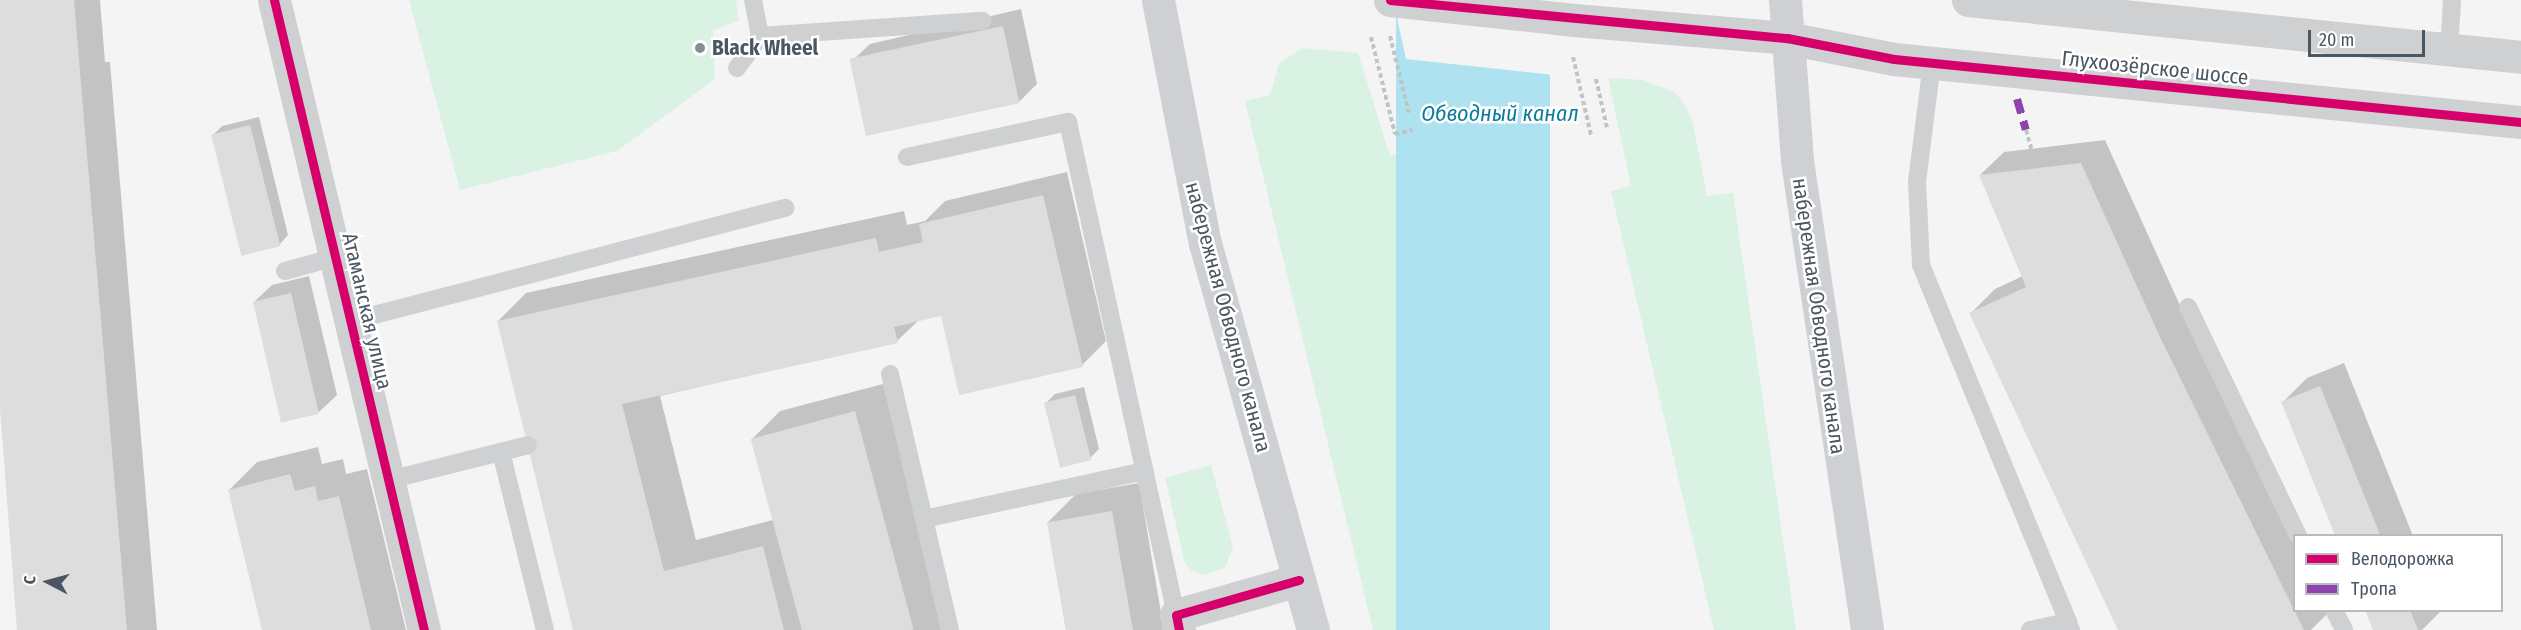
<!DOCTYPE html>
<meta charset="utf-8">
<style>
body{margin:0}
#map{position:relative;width:2521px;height:630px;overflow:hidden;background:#f4f4f4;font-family:"Fira Sans Condensed",sans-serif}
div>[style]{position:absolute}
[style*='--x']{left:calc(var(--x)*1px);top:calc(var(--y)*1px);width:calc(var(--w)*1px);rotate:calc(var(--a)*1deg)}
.green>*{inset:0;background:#d9f2e3}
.water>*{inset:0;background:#aee2f0;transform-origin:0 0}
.pier>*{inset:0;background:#f4f4f4}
.shadow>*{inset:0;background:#0003}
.building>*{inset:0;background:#ddddde;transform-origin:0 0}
.path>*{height:4px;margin-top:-2px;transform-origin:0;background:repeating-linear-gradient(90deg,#bcc7c4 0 4.5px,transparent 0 7.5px)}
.service>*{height:18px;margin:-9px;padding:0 9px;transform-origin:9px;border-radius:9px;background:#ced0d2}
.minor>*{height:33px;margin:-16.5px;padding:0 16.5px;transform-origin:16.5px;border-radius:16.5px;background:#ced0d2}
.tertiary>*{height:33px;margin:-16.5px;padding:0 16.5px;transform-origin:16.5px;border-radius:16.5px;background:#ced0d2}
.secondary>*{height:33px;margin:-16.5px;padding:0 16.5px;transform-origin:16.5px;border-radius:16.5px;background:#ced0d4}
.tertiary-bridge>*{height:33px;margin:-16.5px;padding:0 16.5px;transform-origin:16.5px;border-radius:16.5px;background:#ced0d2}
.quiet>*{height:8px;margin-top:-4px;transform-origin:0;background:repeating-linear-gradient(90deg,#8e44ad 0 15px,transparent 0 23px)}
.cycleway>*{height:9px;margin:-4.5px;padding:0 4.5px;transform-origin:4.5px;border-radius:4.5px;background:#d6006c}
.dots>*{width:16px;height:16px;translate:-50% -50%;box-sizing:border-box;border:3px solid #fff;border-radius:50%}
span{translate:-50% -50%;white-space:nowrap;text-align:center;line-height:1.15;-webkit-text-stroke:5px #fff;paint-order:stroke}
.poi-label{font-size:21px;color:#4a5661;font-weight:700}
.left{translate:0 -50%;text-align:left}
.street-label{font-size:21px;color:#4a5661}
.water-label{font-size:22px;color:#0c7c9b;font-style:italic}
.legend{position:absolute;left:2293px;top:534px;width:210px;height:78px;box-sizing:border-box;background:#fff;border:2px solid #b7bbc0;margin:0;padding:8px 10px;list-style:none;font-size:18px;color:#4a5661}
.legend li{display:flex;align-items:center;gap:12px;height:30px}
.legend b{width:30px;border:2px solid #b7bbc0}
.north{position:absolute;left:18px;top:552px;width:60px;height:60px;-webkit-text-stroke:4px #fff;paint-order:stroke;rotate:276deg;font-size:16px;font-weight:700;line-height:24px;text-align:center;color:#4a5661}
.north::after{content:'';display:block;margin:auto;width:21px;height:27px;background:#4a5661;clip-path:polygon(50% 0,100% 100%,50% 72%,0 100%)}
.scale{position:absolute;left:2308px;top:30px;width:117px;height:27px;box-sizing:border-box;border:3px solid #4a5661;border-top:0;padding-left:8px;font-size:18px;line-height:21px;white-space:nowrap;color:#4a5661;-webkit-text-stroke:4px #fff;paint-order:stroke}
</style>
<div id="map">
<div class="green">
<i style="clip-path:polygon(409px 0,736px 0,739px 21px,713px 30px,715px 79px,617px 151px,460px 190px)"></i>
<i style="clip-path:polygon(1302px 48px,1358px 53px,1390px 156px,1407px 152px,1511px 630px,1373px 630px,1245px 101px,1270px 95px,1279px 64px)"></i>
<i style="clip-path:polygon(1608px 78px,1643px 80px,1674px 92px,1685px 104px,1693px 123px,1707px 196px,1733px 193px,1796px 630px,1714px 630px,1611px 191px,1631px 186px)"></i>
<i style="clip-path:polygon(1211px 465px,1233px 547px,1225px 568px,1203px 575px,1192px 571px,1185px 563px,1165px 478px)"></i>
</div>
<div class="water">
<i style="left:1396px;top:0;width:154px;height:647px"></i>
</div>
<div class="pier">
<i style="clip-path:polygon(1393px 0,1553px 0,1572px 77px,1406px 59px)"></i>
</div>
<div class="shadow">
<i style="clip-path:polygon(0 0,100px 0,105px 62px,110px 62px,157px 630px,18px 630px,0 389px)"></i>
<i style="clip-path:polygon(1021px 9px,1037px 84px,1020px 101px,852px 61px,870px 44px)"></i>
<i style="clip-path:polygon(259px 117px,288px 235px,279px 245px,213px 135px,222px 126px)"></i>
<i style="clip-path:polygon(2105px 140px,2183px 312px,2294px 538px,2294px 610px,2330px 611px,2311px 630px,2120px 630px,1971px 313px,1995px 289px,2023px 276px,1980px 175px,2004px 152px)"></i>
<i style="clip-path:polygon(1067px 172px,1106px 341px,1082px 365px,942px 314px,919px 320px,897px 341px,660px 396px,696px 540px,773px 520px,752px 439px,780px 411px,883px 384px,947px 630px,575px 630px,498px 321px,526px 293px,904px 211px,907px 225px,925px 221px,945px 201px)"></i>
<i style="clip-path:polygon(309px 276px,337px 395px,319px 412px,254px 302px,272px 285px)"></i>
<i style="clip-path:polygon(2344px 363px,2413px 536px,2337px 536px,2283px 402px,2307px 378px)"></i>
<i style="clip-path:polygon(1084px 387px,1099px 449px,1090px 458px,1046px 403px,1055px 394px)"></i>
<i style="clip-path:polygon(318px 447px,322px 464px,343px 459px,346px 474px,367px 469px,406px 630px,263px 630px,229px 490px,257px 462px)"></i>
<i style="clip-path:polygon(1139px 483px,1164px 630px,1066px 630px,1048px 522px,1076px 494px)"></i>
<i style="clip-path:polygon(2367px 610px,2442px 610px,2422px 630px,2375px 630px)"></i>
</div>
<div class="building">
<i style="clip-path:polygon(0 0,74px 0,127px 630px,17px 630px,0 409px)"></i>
<i style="left:1003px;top:26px;width:79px;height:157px;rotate:78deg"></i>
<i style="left:250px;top:125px;width:125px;height:40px;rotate:76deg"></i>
<i style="clip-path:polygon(2081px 163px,2160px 337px,2304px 630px,2118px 630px,1969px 313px,2026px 287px,1979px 175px)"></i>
<i style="clip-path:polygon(1043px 195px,1083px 367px,959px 395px,941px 316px,894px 327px,898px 343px,622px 404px,664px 571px,763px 546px,784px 630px,573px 630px,497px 321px,876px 238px,879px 252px,923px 242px,919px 224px)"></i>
<i style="left:291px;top:293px;width:124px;height:39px;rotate:77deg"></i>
<i style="left:2320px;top:386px;width:162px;height:42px;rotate:68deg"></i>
<i style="left:1075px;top:395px;width:67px;height:32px;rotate:76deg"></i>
<i style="left:855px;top:411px;width:226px;height:108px;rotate:75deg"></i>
<i style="clip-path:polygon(290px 474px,295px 491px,315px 486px,318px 501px,339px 496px,371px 630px,262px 630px,228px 490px)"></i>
<i style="left:1112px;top:511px;width:121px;height:66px;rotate:80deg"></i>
<i style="clip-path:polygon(2365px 610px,2410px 610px,2418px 630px,2373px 630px)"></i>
</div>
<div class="path">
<i style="--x:1390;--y:36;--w:79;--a:76.1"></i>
<i style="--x:1371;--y:37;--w:100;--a:76.1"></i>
<i style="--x:1395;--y:134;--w:18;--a:-13"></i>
<i style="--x:1573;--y:57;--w:80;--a:77"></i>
<i style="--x:1596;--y:79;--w:50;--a:77.3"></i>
<i style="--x:2026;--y:130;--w:40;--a:74"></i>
</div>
<div class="service">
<i style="--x:753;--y:0;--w:37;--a:79"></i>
<i style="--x:2449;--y:51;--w:51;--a:-86.6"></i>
<i style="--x:1932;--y:63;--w:119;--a:97.2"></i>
<i style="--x:1917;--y:181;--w:84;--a:87.3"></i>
<i style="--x:1921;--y:265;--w:386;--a:67.6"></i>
<i style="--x:737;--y:68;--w:39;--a:-54"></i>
<i style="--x:760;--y:36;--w:223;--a:-3.9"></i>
<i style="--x:907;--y:157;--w:165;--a:-12.3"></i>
<i style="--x:1068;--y:122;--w:505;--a:77.64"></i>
<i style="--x:285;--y:271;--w:53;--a:-15.4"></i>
<i style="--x:2188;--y:307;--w:254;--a:64.3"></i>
<i style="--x:351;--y:321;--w:449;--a:-14.6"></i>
<i style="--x:890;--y:374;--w:263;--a:76.8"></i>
<i style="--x:501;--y:452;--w:183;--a:76.1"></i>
<i style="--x:389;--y:480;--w:143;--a:-14.1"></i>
<i style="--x:924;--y:519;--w:226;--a:-12.3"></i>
<i style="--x:2334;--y:610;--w:22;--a:63"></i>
<i style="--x:2030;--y:630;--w:39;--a:-12"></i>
<i style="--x:2068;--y:622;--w:9;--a:69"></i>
</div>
<div class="minor">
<i style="--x:274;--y:0;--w:648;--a:76.61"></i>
<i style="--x:1787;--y:38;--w:109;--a:11.1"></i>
<i style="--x:1894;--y:59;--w:630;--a:5.74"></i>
<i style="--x:1179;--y:630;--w:15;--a:-101"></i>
<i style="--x:1176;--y:615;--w:128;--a:-15.9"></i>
</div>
<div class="tertiary">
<i style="--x:1968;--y:0;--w:556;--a:5.88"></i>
<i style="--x:1574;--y:20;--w:214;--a:4.8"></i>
</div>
<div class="secondary">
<i style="--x:1158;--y:0;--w:248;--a:79.1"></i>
<i style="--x:1205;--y:243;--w:402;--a:74.4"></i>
<i style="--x:1785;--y:0;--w:161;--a:85.7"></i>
<i style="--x:1797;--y:161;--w:474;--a:81.5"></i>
</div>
<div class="tertiary-bridge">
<i style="--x:1390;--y:0;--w:185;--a:6.2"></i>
</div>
<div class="quiet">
<i style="--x:2017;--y:99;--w:32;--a:74"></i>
</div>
<div class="cycleway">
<i style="--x:274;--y:0;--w:648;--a:76.61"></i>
<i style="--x:1390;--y:0;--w:399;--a:5.5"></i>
<i style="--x:1787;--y:38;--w:109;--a:11.1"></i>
<i style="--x:1894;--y:59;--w:630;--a:5.74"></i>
<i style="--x:1179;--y:630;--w:15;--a:-101"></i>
<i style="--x:1176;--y:615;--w:128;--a:-15.9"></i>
</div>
<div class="dots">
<i style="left:700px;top:48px;background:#868d94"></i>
</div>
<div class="poi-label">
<span class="left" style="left:712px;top:48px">Black Wheel</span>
</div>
<div class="street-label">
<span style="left:2155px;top:68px;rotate:6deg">Глухоозёрское шоссе</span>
<span style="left:367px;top:311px;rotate:77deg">Атаманская улица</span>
<span style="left:1819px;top:316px;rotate:82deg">набережная Обводного канала</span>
<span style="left:1228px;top:317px;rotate:75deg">набережная Обводного канала</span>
</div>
<div class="water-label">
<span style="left:1500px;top:114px">Обводный канал</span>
</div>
<ul class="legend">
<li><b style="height:8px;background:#d6006c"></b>Велодорожка</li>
<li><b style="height:8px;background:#8e44ad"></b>Тропа</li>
</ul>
<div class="north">С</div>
<div class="scale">20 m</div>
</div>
